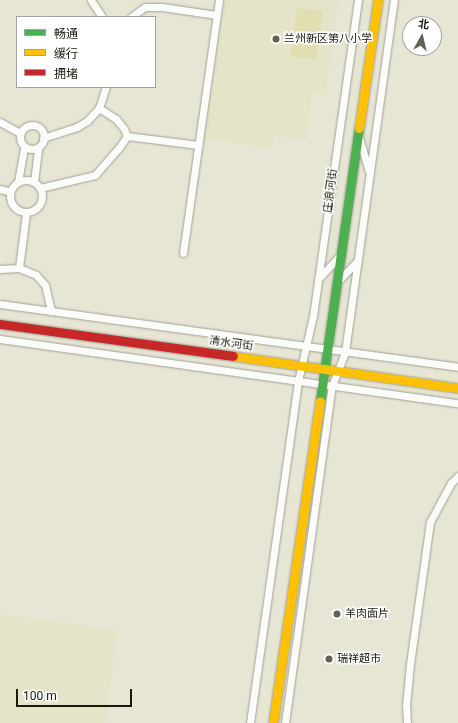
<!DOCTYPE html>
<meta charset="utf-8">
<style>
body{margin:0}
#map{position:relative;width:458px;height:723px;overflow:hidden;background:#e7e6d5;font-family:Roboto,"Noto Sans SC",sans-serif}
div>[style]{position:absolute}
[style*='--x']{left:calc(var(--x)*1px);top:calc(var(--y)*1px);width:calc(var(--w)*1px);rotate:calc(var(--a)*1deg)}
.built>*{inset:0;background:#e5e4c8}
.green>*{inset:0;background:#e1dfb0;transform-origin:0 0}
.roads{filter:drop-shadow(0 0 1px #a2a295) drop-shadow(0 0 1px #a2a295)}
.street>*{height:7px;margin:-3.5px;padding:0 3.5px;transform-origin:3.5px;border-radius:3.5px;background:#fbfbf9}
.street>.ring{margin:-3.5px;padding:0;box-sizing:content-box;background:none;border:7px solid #fbfbf9;border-radius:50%}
.fast>*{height:9px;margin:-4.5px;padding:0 4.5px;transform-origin:4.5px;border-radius:4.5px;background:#4caf50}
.slow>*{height:9px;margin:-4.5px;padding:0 4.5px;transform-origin:4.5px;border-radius:4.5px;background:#ffc107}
.jam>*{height:9px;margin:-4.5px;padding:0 4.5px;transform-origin:4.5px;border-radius:4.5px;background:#c62828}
.dots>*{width:11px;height:11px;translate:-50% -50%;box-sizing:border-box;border:2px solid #fff;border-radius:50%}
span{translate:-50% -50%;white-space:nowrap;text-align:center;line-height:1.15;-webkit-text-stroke:3px #fff;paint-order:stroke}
.poi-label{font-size:11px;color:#1a190e}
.left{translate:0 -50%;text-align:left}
.street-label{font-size:11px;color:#1a190e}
.legend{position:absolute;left:16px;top:16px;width:140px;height:72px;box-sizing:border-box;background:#fff;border:1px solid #a3a39f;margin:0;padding:5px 7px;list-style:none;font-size:12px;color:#1a190e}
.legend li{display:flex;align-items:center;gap:8px;height:20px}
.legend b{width:20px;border:1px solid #a3a39f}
.north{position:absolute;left:402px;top:16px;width:40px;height:40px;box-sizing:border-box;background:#fff;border:1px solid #a3a39f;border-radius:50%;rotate:8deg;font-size:11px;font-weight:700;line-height:16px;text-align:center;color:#1a190e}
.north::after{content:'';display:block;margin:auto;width:14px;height:18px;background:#626154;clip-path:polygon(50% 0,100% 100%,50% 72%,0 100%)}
.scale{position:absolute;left:16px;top:689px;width:116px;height:18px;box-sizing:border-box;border:2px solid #1a190e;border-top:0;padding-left:5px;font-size:12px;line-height:14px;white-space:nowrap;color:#1a190e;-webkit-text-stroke:3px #fff;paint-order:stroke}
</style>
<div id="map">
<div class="built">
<i style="clip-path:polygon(224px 0,339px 0,326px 94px,312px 92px,307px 140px,275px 136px,272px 149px,203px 138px)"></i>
<i style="clip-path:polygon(0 614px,118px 630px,105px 723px,0 723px)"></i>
</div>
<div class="green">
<i style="left:297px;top:8px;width:26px;height:49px;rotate:7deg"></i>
</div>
<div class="roads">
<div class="street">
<i style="--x:91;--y:0;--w:20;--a:57"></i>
<i style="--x:131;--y:17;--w:17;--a:-36"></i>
<i style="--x:145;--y:7;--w:17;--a:0"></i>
<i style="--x:162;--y:7;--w:55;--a:8.4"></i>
<i style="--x:99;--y:108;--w:20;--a:33"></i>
<i style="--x:116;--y:119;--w:13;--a:51"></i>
<i style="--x:124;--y:129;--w:8;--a:67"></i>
<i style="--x:0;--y:122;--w:23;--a:29"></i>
<i class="ring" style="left:20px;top:125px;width:17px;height:17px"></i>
<i style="--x:127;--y:136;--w:72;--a:7.2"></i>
<i style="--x:359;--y:137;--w:35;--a:74"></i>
<i style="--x:43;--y:138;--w:36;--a:-18"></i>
<i style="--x:77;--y:127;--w:12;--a:-31"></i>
<i style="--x:87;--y:121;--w:18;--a:-47"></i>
<i style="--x:99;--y:108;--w:22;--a:-72"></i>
<i class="ring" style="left:10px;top:180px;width:25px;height:25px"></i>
<i style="--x:18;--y:182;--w:36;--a:-80"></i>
<i style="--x:34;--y:182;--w:35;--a:-83"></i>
<i style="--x:40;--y:188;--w:57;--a:-13.3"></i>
<i style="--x:95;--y:175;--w:35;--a:-49"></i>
<i style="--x:118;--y:149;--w:16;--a:-55"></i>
<i style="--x:0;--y:189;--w:11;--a:15"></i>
<i style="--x:183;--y:253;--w:256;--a:-81.9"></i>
<i style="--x:19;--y:268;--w:55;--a:-82.7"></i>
<i style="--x:0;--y:269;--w:19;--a:-3"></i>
<i style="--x:19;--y:268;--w:18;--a:22"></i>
<i style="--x:36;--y:275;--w:13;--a:48"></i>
<i style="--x:45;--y:285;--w:27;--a:77"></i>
<i style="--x:318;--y:279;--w:33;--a:-47"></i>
<i style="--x:337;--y:282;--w:29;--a:-46"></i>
<i style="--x:0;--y:304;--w:462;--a:7.8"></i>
<i style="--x:0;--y:339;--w:462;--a:8"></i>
<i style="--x:250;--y:723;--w:345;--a:-82"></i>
<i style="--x:298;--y:381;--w:67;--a:-77"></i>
<i style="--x:313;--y:316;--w:319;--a:-81.9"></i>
<i style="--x:285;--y:723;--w:340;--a:-82.1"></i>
<i style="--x:332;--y:386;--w:36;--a:-69"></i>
<i style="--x:345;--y:352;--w:355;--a:-82.1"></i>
<i style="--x:407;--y:723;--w:18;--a:-93"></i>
<i style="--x:406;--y:705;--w:41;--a:-84.4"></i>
<i style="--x:410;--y:664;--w:143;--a:-82"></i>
<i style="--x:430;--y:522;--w:44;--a:-61.7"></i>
<i style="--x:451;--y:483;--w:10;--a:-45"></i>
</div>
<div class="fast">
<i style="--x:320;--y:401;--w:276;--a:-81.9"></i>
</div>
<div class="slow">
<i style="--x:359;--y:128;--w:129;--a:-81.6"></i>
<i style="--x:233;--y:356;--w:227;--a:8.1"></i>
<i style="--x:273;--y:723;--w:325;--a:-81.7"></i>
</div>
<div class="jam">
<i style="--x:0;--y:324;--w:235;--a:7.8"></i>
</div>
</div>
<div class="dots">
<i style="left:276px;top:39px;background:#626154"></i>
<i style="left:337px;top:614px;background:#626154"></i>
<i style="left:329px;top:659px;background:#626154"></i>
</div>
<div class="poi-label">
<span class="left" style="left:284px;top:39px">兰州新区第八小学</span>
<span class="left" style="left:345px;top:614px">羊肉面片</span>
<span class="left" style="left:337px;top:659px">瑞祥超市</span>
</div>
<div class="street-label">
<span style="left:331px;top:191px;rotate:-82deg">庄浪河街</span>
<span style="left:231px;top:344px;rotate:8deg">清水河街</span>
</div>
<ul class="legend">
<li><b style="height:5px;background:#4caf50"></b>畅通</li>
<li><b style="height:5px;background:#ffc107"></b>缓行</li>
<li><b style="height:5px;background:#c62828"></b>拥堵</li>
</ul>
<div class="north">北</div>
<div class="scale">100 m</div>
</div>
